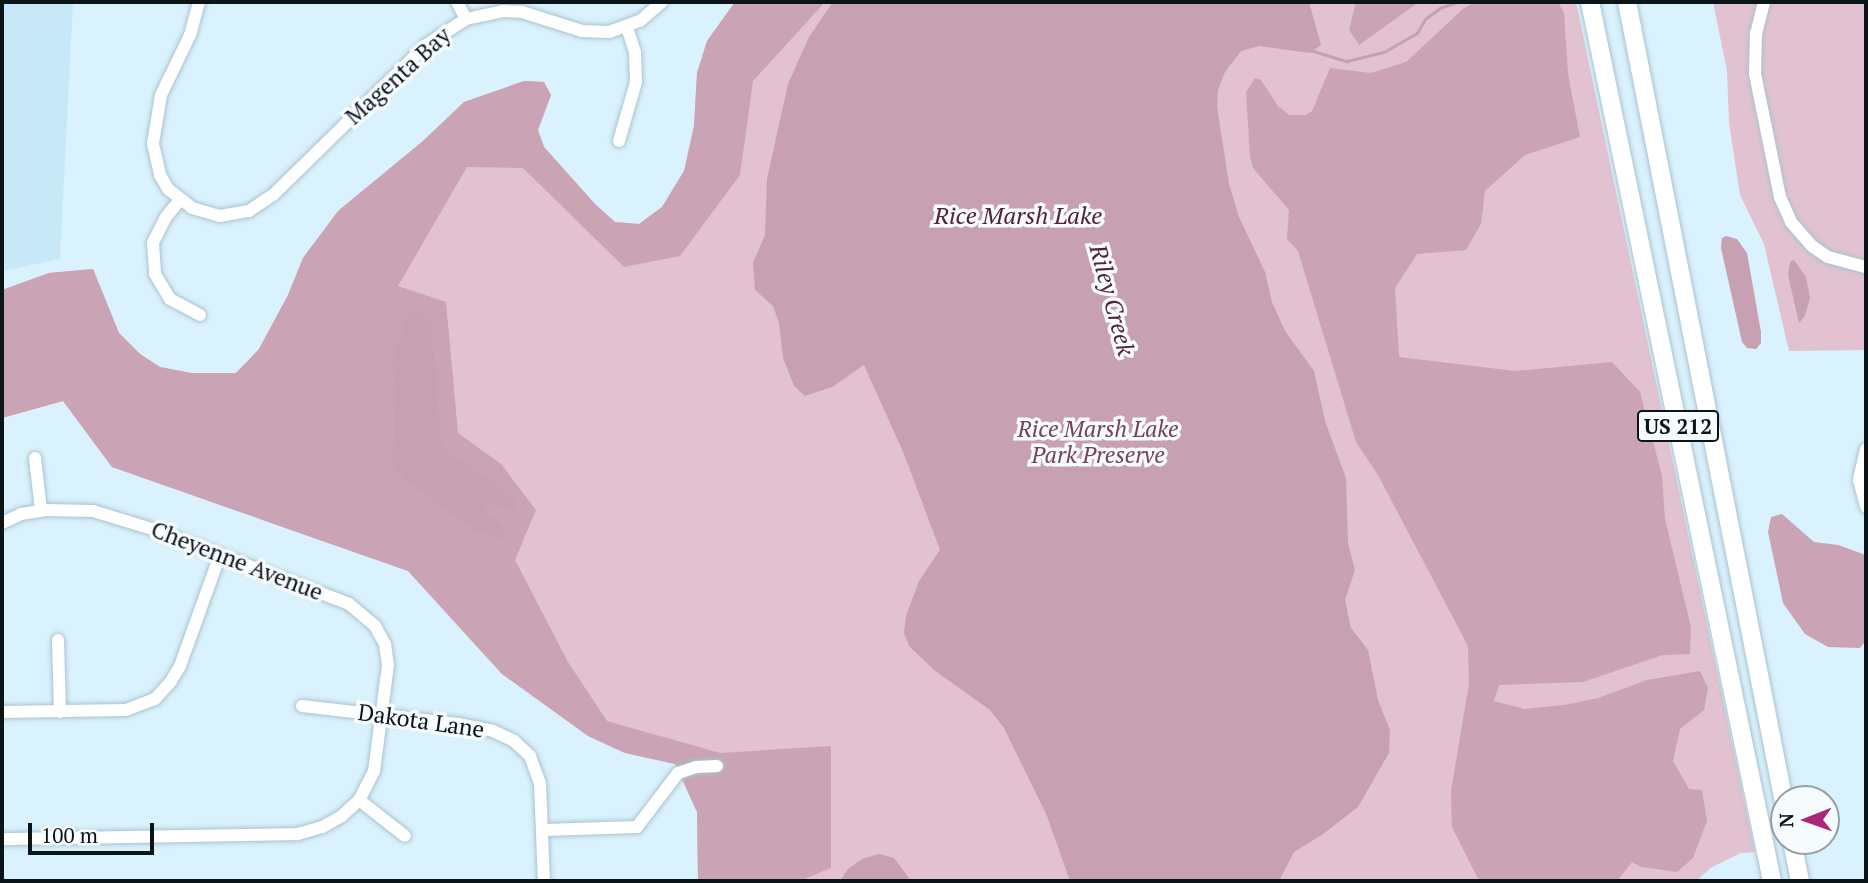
<!DOCTYPE html>
<style>
body{margin:0}
#map{position:relative;width:1868px;height:883px;overflow:hidden;background:#d9f2fd;font-family:"PT Serif",serif}
div>[style]{position:absolute}
[style*='--x']{left:calc(var(--x)*1px);top:calc(var(--y)*1px);width:calc(var(--w)*1px);rotate:calc(var(--a)*1deg)}
.built>*{inset:0;background:#c6e8f7}
.green>*{inset:0;background:#e2c2d0}
.forest>*{inset:0;background:#caa3b4}
.water>*{inset:0;background:#c7a0b2}
.stream>*{height:2.5px;margin:-1.25px;padding:0 1.25px;transform-origin:1.25px;border-radius:1.25px;background:#c7a0b2}
.roads{filter:drop-shadow(0 0 2px #abc3ce) drop-shadow(0 0 2px #abc3ce)}
.minor>*{height:12px;margin:-6px;padding:0 6px;transform-origin:6px;border-radius:6px;background:#fff}
.highway>*{height:18px;margin:-9px;padding:0 9px;transform-origin:9px;border-radius:9px;background:#fff}
span{translate:-50% -50%;white-space:nowrap;text-align:center;line-height:1.15;-webkit-text-stroke:7px #f6fbfe;paint-order:stroke}
.shield-label span{padding:2px 5px;background:#f6fbfe;border:2px solid;border-radius:5px;-webkit-text-stroke-width:0}
.shield-label{font-size:21px;color:#0b1418;font-weight:700}
.street-label{font-size:23px;color:#0b1418}
.park-label{font-size:23px;color:#77425d;font-style:italic}
.water-label{font-size:24px;color:#53223c;font-style:italic}
.frame{position:absolute;inset:0;border:4px solid #0b1418;pointer-events:none}
.north{position:absolute;left:1770px;top:785px;width:70px;height:70px;box-sizing:border-box;background:#f6fbfe;border:2px solid #989fa2;border-radius:50%;rotate:269deg;font-size:19px;font-weight:700;line-height:28px;text-align:center;color:#0b1418}
.north::after{content:'';display:block;margin:auto;width:24px;height:32px;background:#aa2875;clip-path:polygon(50% 0,100% 100%,50% 72%,0 100%)}
.scale{position:absolute;left:28px;top:823px;width:126px;height:32px;box-sizing:border-box;border:4px solid #0b1418;border-top:0;padding-left:9px;font-size:21px;line-height:24px;white-space:nowrap;color:#0b1418;-webkit-text-stroke:5px #f6fbfe;paint-order:stroke}
</style>
<div id="map">
<div class="built">
<i style="clip-path:polygon(2px 2px,73px 2px,60px 259px,2px 271px)"></i>
</div>
<div class="green">
<i style="clip-path:polygon(735px 2px,1576px 2px,1755px 852px,1741px 853px,1712px 867px,1696px 881px,698px 881px,697px 812px,675px 764px,625px 753px,588px 736px,502px 674px,408px 571px,112px 467px,63px 401px,2px 418px,2px 290px,49px 273px,93px 269px,119px 333px,140px 354px,160px 367px,191px 373px,236px 373px,259px 349px,288px 295px,303px 258px,338px 211px,423px 141px,464px 102px,524px 81px,544px 82px,551px 95px,538px 130px,544px 147px,595px 204px,615px 222px,639px 224px,662px 207px,684px 171px,694px 126px,697px 73px,707px 41px)"></i>
<i style="clip-path:polygon(1713px 2px,1866px 2px,1866px 350px,1789px 351px,1764px 244px,1740px 195px,1729px 123px,1727px 71px)"></i>
</div>
<div class="forest">
<i style="clip-path:polygon(735px 2px,825px 2px,753px 81px,740px 175px,680px 256px,624px 267px,523px 168px,467px 167px,398px 286px,446px 302px,458px 433px,501px 464px,536px 510px,515px 560px,568px 662px,607px 721px,720px 753px,831px 746px,831px 868px,799px 881px,698px 881px,697px 812px,675px 764px,625px 753px,588px 736px,502px 674px,408px 571px,112px 467px,63px 401px,2px 418px,2px 290px,49px 273px,93px 269px,119px 333px,140px 354px,160px 367px,191px 373px,236px 373px,259px 349px,288px 295px,303px 258px,338px 211px,423px 141px,464px 102px,524px 81px,544px 82px,551px 95px,538px 130px,544px 147px,595px 204px,615px 222px,639px 224px,662px 207px,684px 171px,694px 126px,697px 73px,707px 41px)"></i>
<i style="clip-path:polygon(1356px 2px,1419px 2px,1359px 45px,1349px 30px)"></i>
<i style="clip-path:polygon(1475px 2px,1558px 2px,1564px 13px,1568px 74px,1580px 137px,1525px 155px,1485px 191px,1481px 224px,1466px 250px,1417px 254px,1395px 288px,1399px 357px,1515px 371px,1612px 362px,1640px 392px,1662px 476px,1665px 519px,1691px 627px,1690px 654px,1663px 655px,1583px 682px,1499px 685px,1494px 701px,1524px 709px,1564px 705px,1598px 698px,1647px 680px,1700px 671px,1708px 688px,1704px 710px,1680px 729px,1673px 761px,1689px 789px,1702px 790px,1707px 821px,1693px 858px,1677px 872px,1641px 867px,1632px 862px,1617px 881px,1482px 881px,1477px 877px,1452px 827px,1451px 791px,1469px 684px,1468px 646px,1378px 475px,1356px 442px,1298px 251px,1287px 239px,1289px 210px,1253px 168px,1250px 157px,1246px 92px,1255px 78px,1261px 80px,1278px 106px,1289px 115px,1306px 115px,1312px 111px,1330px 68px,1371px 73px,1406px 62px,1464px 8px)"></i>
<i style="clip-path:polygon(1782px 514px,1814px 542px,1838px 545px,1866px 555px,1866px 640px,1860px 648px,1828px 647px,1805px 634px,1783px 603px,1768px 532px,1771px 517px)"></i>
</div>
<div class="water">
<i style="clip-path:polygon(833px 2px,1309px 2px,1321px 45px,1310px 53px,1259px 46px,1241px 51px,1225px 72px,1218px 90px,1217px 107px,1229px 184px,1239px 217px,1265px 272px,1272px 302px,1285px 331px,1314px 371px,1325px 421px,1346px 478px,1348px 543px,1355px 570px,1345px 600px,1351px 628px,1368px 650px,1378px 700px,1390px 730px,1389px 753px,1358px 807px,1323px 834px,1294px 852px,1279px 881px,1070px 881px,1047px 816px,1004px 728px,990px 710px,934px 670px,909px 646px,904px 633px,906px 616px,919px 581px,940px 550px,904px 454px,864px 365px,832px 387px,805px 396px,794px 386px,783px 358px,779px 323px,773px 306px,755px 290px,753px 263px,765px 235px,767px 179px,788px 84px,809px 37px)"></i>
<i style="clip-path:polygon(1726px 236px,1737px 239px,1747px 253px,1761px 332px,1761px 343px,1756px 349px,1747px 348px,1742px 342px,1721px 248px,1722px 238px)"></i>
<i style="clip-path:polygon(1794px 260px,1806px 277px,1810px 298px,1805px 316px,1799px 323px,1788px 275px,1790px 262px)"></i>
<i style="clip-path:polygon(419px 311px,431px 321px,441px 443px,452px 456px,493px 481px,516px 502px,512px 511px,485px 502px,483px 511px,504px 528px,501px 539px,475px 531px,409px 483px,393px 465px,395px 397px,393px 357px,408px 314px)"></i>
<i style="clip-path:polygon(879px 854px,894px 858px,911px 881px,840px 881px,848px 869px,862px 859px)"></i>
</div>
<div class="stream">
<i style="--x:1310;--y:50;--w:39;--a:17"></i>
<i style="--x:1347;--y:61;--w:38;--a:-14"></i>
<i style="--x:1384;--y:52;--w:38;--a:-30"></i>
<i style="--x:1417;--y:33;--w:16;--a:-60"></i>
<i style="--x:1425;--y:19;--w:19;--a:-36"></i>
<i style="--x:1440;--y:8;--w:18;--a:-19"></i>
</div>
<div class="roads">
<div class="minor">
<i style="--x:199;--y:2;--w:34;--a:105"></i>
<i style="--x:190;--y:35;--w:67;--a:115.8"></i>
<i style="--x:161;--y:95;--w:50;--a:99.3"></i>
<i style="--x:153;--y:144;--w:32;--a:77"></i>
<i style="--x:160;--y:175;--w:16;--a:60"></i>
<i style="--x:168;--y:189;--w:31;--a:38"></i>
<i style="--x:192;--y:208;--w:29;--a:16"></i>
<i style="--x:220;--y:216;--w:29;--a:-10"></i>
<i style="--x:249;--y:211;--w:29;--a:-34"></i>
<i style="--x:273;--y:195;--w:214;--a:-44.4"></i>
<i style="--x:426;--y:45;--w:48;--a:-33"></i>
<i style="--x:466;--y:19;--w:38;--a:-12"></i>
<i style="--x:503;--y:11;--w:19;--a:3"></i>
<i style="--x:522;--y:12;--w:63;--a:17.6"></i>
<i style="--x:582;--y:31;--w:27;--a:2"></i>
<i style="--x:609;--y:32;--w:33;--a:-20"></i>
<i style="--x:640;--y:21;--w:29;--a:-41"></i>
<i style="--x:457;--y:2;--w:19;--a:62"></i>
<i style="--x:1764;--y:2;--w:32;--a:104"></i>
<i style="--x:1756;--y:33;--w:41;--a:91.4"></i>
<i style="--x:1755;--y:74;--w:126;--a:78.5"></i>
<i style="--x:1780;--y:197;--w:27;--a:66"></i>
<i style="--x:1791;--y:222;--w:32;--a:49"></i>
<i style="--x:1812;--y:246;--w:19;--a:35"></i>
<i style="--x:1828;--y:257;--w:39;--a:15"></i>
<i style="--x:619;--y:141;--w:61;--a:-73.9"></i>
<i style="--x:636;--y:82;--w:30;--a:-92"></i>
<i style="--x:635;--y:52;--w:26;--a:-108"></i>
<i style="--x:179;--y:201;--w:21;--a:129"></i>
<i style="--x:166;--y:217;--w:29;--a:117"></i>
<i style="--x:153;--y:243;--w:31;--a:86"></i>
<i style="--x:155;--y:274;--w:29;--a:59"></i>
<i style="--x:170;--y:299;--w:34;--a:28"></i>
<i style="--x:1866;--y:449;--w:32;--a:103"></i>
<i style="--x:1859;--y:480;--w:28;--a:75"></i>
<i style="--x:35;--y:458;--w:53;--a:83.5"></i>
<i style="--x:2;--y:523;--w:21;--a:-25"></i>
<i style="--x:21;--y:514;--w:24;--a:-9"></i>
<i style="--x:45;--y:510;--w:48;--a:1.2"></i>
<i style="--x:93;--y:511;--w:62;--a:17"></i>
<i style="--x:152;--y:529;--w:211;--a:20.8"></i>
<i style="--x:349;--y:604;--w:34;--a:40"></i>
<i style="--x:375;--y:626;--w:21;--a:61"></i>
<i style="--x:385;--y:644;--w:21;--a:82"></i>
<i style="--x:388;--y:665;--w:107;--a:97.5"></i>
<i style="--x:374;--y:771;--w:33;--a:117"></i>
<i style="--x:359;--y:800;--w:23;--a:137"></i>
<i style="--x:342;--y:816;--w:23;--a:151"></i>
<i style="--x:322;--y:827;--w:26;--a:164"></i>
<i style="--x:297;--y:834;--w:295;--a:179"></i>
<i style="--x:58;--y:640;--w:72;--a:88.4"></i>
<i style="--x:302;--y:706;--w:157;--a:6.6"></i>
<i style="--x:458;--y:724;--w:36;--a:11"></i>
<i style="--x:493;--y:731;--w:23;--a:25"></i>
<i style="--x:514;--y:741;--w:22;--a:43"></i>
<i style="--x:530;--y:756;--w:29;--a:70"></i>
<i style="--x:540;--y:783;--w:98;--a:87.7"></i>
<i style="--x:2;--y:712;--w:124;--a:-0.9"></i>
<i style="--x:126;--y:710;--w:31;--a:-21"></i>
<i style="--x:155;--y:699;--w:24;--a:-48"></i>
<i style="--x:171;--y:681;--w:17;--a:-59"></i>
<i style="--x:180;--y:666;--w:118;--a:-70.2"></i>
<i style="--x:359;--y:800;--w:58;--a:38"></i>
<i style="--x:544;--y:830;--w:93;--a:-1.8"></i>
<i style="--x:637;--y:827;--w:68;--a:-52.8"></i>
<i style="--x:678;--y:773;--w:19;--a:-18"></i>
<i style="--x:696;--y:767;--w:21;--a:-3"></i>
</div>
<div class="highway">
<i style="--x:1590;--y:2;--w:898;--a:78.3"></i>
<i style="--x:1627;--y:2;--w:815;--a:78.9"></i>
<i style="--x:1792;--y:841;--w:41;--a:78.7"></i>
</div>
</div>
<div class="shield-label">
<span style="left:1678px;top:426px">US 212</span>
</div>
<div class="street-label">
<span style="left:398px;top:76px;rotate:-42deg">Magenta Bay</span>
<span style="left:237px;top:561px;rotate:21deg">Cheyenne Avenue</span>
<span style="left:421px;top:721px;rotate:8deg">Dakota Lane</span>
</div>
<div class="park-label">
<span style="left:1098px;top:442px">Rice Marsh Lake<br>Park Preserve</span>
</div>
<div class="water-label">
<span style="left:1018px;top:216px">Rice Marsh Lake</span>
<span style="left:1112px;top:300px;rotate:75deg">Riley Creek</span>
</div>
<div class="frame"></div>
<div class="north">N</div>
<div class="scale">100 m</div>
</div>
